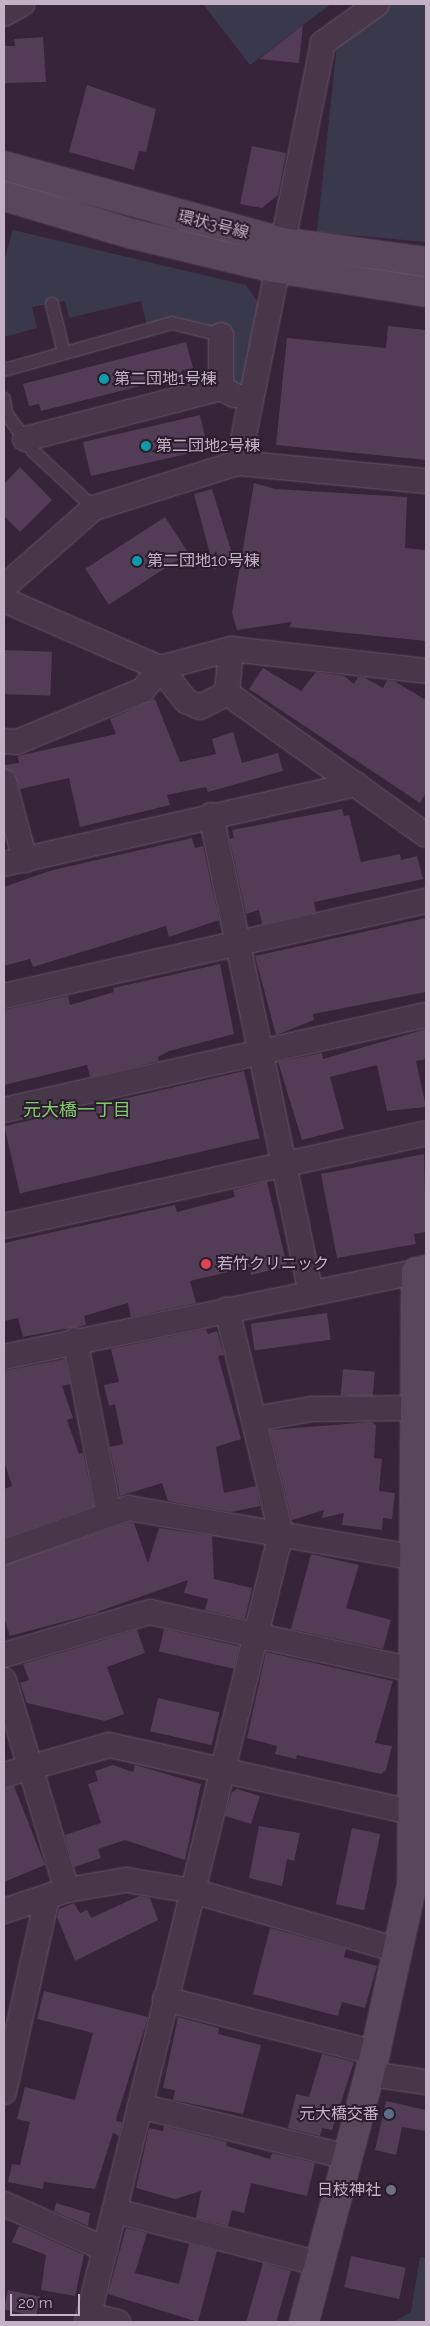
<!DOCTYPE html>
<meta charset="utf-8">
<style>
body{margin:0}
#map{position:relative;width:430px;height:2326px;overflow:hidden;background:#362438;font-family:Raleway,"Noto Sans JP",sans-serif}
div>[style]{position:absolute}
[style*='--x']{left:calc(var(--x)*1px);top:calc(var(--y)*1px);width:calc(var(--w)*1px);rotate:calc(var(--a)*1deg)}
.green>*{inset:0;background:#3a384b}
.building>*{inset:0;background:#533d56;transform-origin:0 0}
.roads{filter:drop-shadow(0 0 1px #655567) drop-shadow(0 0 1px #655567)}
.lane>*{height:12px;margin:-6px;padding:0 6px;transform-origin:6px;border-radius:6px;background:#473749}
.street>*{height:24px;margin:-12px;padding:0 12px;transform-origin:12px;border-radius:12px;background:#473749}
.secondary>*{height:28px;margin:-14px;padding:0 14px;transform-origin:14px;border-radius:14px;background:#5a465b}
.dots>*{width:14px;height:14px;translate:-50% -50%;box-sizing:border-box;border:2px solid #2c1d2e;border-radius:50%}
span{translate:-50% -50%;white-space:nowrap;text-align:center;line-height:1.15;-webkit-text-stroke:4px #2c1d2e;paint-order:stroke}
.street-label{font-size:16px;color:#c3b2c5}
.poi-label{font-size:16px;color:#c3b2c5}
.left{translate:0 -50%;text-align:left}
.right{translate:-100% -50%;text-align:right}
.neighbourhood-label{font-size:18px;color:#81ca68}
.frame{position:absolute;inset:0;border:5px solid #c3b2c5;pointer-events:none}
.scale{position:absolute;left:10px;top:2294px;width:70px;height:22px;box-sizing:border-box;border:2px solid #c3b2c5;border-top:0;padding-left:6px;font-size:15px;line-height:18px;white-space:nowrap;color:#c3b2c5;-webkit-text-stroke:4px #2c1d2e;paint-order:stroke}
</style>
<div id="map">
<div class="green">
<i style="clip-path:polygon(203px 4px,331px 4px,250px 65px)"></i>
<i style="clip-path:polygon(383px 4px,426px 4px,426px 242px,317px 232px,338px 36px)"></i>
<i style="clip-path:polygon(13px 230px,246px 285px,266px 314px,249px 404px,218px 389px,221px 335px,172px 323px,148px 330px,141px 301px,69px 318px,65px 301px,32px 307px,37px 328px,4px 337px,4px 260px)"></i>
<i style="clip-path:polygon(420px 2257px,426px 2258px,426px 2322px,394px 2322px,411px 2312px)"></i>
</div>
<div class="building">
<i style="clip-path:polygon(303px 25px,299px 63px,259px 59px)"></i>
<i style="clip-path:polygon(43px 37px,46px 82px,4px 83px,4px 46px,15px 46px,14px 39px)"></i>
<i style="clip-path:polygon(87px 85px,156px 109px,146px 152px,139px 151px,134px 170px,69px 152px)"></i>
<i style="clip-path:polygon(252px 146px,286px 153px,278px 195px,262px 208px,240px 204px)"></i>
<i style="clip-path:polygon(388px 326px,426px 330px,426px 460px,276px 445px,287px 338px,386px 348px)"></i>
<i style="clip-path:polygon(186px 342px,193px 368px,183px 371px,184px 375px,41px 411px,39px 404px,29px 406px,23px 384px)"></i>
<i style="left:200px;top:415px;width:35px;height:120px;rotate:77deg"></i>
<i style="clip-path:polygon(20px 467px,52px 500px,20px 532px,4px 516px,4px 484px)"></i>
<i style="clip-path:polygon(254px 483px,275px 489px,407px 497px,405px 548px,426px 550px,426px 641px,289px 627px,292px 622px,237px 630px,232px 613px)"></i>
<i style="clip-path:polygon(212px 489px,235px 563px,214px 569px,194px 494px)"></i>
<i style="left:165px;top:517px;width:43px;height:95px;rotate:57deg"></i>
<i style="left:4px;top:650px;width:48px;height:44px;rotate:2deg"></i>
<i style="clip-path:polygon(263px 668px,301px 691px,316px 672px,344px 676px,354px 684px,358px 677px,365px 678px,383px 688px,387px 680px,394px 681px,426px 700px,426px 793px,420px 803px,249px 689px)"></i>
<i style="clip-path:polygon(155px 699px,180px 762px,216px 754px,212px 739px,233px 732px,242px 763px,278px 753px,283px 771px,208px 792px,206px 787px,167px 795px,170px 805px,80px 827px,69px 778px,20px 789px,14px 773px,4px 769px,4px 765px,19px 763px,18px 756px,116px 734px,110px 719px)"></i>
<i style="clip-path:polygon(342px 809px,344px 816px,349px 815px,361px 862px,400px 854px,401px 860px,417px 856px,423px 879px,314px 902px,316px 912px,262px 924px,259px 910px,246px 914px,230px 839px,234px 838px,232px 830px)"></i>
<i style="clip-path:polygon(192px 838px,195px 848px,203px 846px,219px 920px,169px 937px,166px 926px,33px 967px,30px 959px,4px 966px,4px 887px,49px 871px)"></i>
<i style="clip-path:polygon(426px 918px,426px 992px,313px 1014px,314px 1020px,276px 1035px,255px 956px)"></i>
<i style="clip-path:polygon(220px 964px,234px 1034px,169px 1051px,158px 1057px,159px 1061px,90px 1077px,87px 1065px,4px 1085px,4px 1010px,68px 996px,70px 1005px,114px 992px,113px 988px)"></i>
<i style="clip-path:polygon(426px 1029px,426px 1059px,416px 1061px,426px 1107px,387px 1111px,377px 1065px,330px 1077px,344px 1129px,302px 1140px,278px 1062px,322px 1053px,323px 1059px)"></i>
<i style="left:244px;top:1071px;width:69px;height:246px;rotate:77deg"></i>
<i style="clip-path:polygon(424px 1154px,426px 1232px,414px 1234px,416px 1244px,337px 1258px,321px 1174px)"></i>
<i style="clip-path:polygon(267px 1182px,287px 1266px,251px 1275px,250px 1267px,190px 1281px,196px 1303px,131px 1317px,128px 1303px,84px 1316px,86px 1325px,23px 1337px,18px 1318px,4px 1321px,4px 1243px,175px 1205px,177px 1212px,235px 1197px,233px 1190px)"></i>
<i style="left:327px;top:1313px;width:27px;height:77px;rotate:82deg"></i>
<i style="clip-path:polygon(206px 1329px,208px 1334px,217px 1331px,224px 1355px,218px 1356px,241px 1439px,216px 1447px,224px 1493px,256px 1486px,260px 1506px,231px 1512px,168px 1501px,162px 1483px,120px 1496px,110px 1447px,123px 1444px,115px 1404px,109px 1406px,104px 1385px,119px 1382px,111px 1349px)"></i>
<i style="clip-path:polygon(65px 1359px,70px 1384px,62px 1386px,73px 1418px,67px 1420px,79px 1454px,83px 1453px,94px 1506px,4px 1538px,4px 1489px,12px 1486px,4px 1461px,4px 1371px)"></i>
<i style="left:343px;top:1369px;width:32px;height:26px;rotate:5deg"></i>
<i style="clip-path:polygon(371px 1422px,376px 1425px,374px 1458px,382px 1459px,379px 1491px,395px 1493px,392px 1519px,383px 1518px,382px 1530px,342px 1525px,344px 1513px,322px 1518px,324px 1510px,292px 1520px,270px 1430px)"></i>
<i style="clip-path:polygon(129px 1522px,134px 1523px,148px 1563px,159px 1528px,212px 1536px,214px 1579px,252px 1588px,245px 1619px,205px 1610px,208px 1599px,184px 1593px,188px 1580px,97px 1612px,100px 1612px,10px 1636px,4px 1618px,4px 1565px)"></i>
<i style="clip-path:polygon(311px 1554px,359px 1565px,346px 1608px,391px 1620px,383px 1649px,291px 1629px)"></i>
<i style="left:164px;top:1629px;width:77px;height:23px;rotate:13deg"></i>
<i style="clip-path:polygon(137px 1630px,145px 1653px,107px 1667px,124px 1714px,105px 1721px,27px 1703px,20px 1683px,29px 1680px,23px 1664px)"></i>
<i style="clip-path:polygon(266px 1652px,393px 1681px,375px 1743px,392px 1746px,386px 1770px,381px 1774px,297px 1755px,296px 1759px,275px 1754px,277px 1746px,247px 1738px)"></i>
<i style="left:158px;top:1698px;width:63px;height:34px;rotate:13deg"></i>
<i style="clip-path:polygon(113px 1765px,133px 1772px,135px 1765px,201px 1784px,185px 1860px,125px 1840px,98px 1849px,101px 1858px,74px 1867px,65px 1835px,101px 1823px,88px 1784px,98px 1781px,95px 1771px)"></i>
<i style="clip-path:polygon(14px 1786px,45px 1865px,4px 1882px,4px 1788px)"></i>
<i style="clip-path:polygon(237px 1789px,260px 1796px,251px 1824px,225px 1816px,232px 1792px)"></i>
<i style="clip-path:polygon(259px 1826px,300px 1833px,294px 1861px,287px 1859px,282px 1886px,249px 1878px)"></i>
<i style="left:352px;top:1828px;width:29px;height:78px;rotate:12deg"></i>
<i style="clip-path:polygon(139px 1896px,150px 1898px,158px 1920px,75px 1961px,57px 1917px,59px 1909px,74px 1903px,80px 1913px,87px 1910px,91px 1918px)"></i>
<i style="clip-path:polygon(270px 1928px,346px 1949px,344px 1957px,377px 1966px,365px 2008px,342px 2002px,338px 2016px,253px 1994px)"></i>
<i style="clip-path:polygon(44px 1991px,148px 2017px,117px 2116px,116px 2121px,122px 2122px,119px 2136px,113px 2133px,95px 2189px,44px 2182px,43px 2189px,8px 2182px,12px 2164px,20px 2165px,30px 2122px,17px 2119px,25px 2087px,75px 2100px,93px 2033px,37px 2019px)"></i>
<i style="clip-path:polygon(178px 2017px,219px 2028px,218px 2034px,261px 2045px,243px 2114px,173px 2100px,175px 2090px,163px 2088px)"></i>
<i style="clip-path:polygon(322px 2054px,354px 2062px,332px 2130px,322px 2128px,320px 2136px,288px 2128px,296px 2094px,309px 2097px)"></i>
<i style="clip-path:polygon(386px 2101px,426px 2110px,426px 2131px,402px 2127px,396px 2155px,375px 2150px)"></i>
<i style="clip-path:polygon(164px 2126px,227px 2142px,226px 2146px,270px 2159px,272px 2153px,315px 2163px,307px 2196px,251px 2183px,244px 2213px,232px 2210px,228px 2226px,196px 2218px,201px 2191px,175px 2199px,136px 2188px,149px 2128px,163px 2131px)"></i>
<i style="clip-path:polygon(56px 2203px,90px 2213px,88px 2226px,54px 2211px)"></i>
<i style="clip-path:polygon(19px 2226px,84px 2255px,75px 2296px,41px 2290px,46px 2255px,12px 2242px)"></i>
<i style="clip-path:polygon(126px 2228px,147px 2233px,135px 2273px,179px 2284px,189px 2244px,217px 2251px,198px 2322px,108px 2294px)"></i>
<i style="left:351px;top:2256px;width:56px;height:32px;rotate:12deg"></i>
<i style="left:263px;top:2263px;width:29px;height:61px;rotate:16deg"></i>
<i style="left:8px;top:2290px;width:33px;height:20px;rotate:12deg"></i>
</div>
<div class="roads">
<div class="lane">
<i style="--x:52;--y:304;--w:50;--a:76.2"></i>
<i style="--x:4;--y:370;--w:174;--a:-15.6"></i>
<i style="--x:172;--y:323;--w:50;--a:13.8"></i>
<i style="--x:4;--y:399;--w:14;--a:82"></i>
<i style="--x:6;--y:413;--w:47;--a:54.6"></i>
<i style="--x:33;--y:451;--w:83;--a:43.1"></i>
</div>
<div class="street">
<i style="--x:377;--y:4;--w:67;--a:144.2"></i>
<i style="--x:323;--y:43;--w:429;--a:101.4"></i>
<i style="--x:238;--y:463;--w:189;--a:5.5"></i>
<i style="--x:4;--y:14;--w:21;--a:-29"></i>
<i style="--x:221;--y:335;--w:53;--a:90"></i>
<i style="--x:221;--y:388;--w:15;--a:28"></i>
<i style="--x:25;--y:439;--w:203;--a:-14.6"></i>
<i style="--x:4;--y:587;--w:120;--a:-41.3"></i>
<i style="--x:94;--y:508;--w:151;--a:-17.4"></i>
<i style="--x:4;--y:600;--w:170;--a:23.6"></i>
<i style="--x:160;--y:668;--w:42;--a:51.8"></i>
<i style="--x:186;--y:701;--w:15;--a:23"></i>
<i style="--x:200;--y:707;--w:30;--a:-27"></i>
<i style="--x:227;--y:693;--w:44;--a:-84.8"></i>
<i style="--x:231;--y:649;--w:196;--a:6.4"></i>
<i style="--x:227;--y:693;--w:244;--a:35.5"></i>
<i style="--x:4;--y:741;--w:13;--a:4"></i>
<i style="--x:17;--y:742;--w:136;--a:-22.4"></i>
<i style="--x:143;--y:690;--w:28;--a:-52"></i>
<i style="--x:160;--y:668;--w:73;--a:-15"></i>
<i style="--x:4;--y:782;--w:81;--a:74.9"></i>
<i style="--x:211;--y:815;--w:487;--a:78.2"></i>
<i style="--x:4;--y:864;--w:361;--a:-12.8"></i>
<i style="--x:4;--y:996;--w:433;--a:-12.7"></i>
<i style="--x:4;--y:1110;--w:433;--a:-12.7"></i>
<i style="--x:4;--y:1226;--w:432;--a:-12.4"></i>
<i style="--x:75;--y:1340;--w:176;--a:78.9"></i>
<i style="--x:4;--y:1357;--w:421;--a:-11.7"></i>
<i style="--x:255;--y:1419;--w:58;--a:-10"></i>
<i style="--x:312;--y:1409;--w:114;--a:-0.5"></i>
<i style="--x:4;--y:1552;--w:132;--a:-19.5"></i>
<i style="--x:128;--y:1508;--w:287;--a:9.8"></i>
<i style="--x:4;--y:1655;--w:152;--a:-16.4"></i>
<i style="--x:150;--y:1612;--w:266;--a:12.4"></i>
<i style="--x:4;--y:1680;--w:219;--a:73.3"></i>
<i style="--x:4;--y:1775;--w:109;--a:-15.9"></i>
<i style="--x:109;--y:1745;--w:310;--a:12.5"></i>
<i style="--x:4;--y:1911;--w:66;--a:-18.4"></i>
<i style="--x:67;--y:1890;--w:60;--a:-9.6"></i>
<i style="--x:126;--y:1880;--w:68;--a:9.3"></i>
<i style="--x:193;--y:1891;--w:213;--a:16.1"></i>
<i style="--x:165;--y:1999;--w:217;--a:14.4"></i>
<i style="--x:370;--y:2074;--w:57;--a:8.1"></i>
<i style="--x:4;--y:2092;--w:199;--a:-77.5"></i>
<i style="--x:140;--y:2106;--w:213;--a:13.8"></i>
<i style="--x:4;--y:2204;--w:111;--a:24"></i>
<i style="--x:116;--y:2211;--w:210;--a:14.6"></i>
<i style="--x:89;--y:2315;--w:30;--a:14"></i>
<i style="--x:87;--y:2322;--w:813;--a:-76.19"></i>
<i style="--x:281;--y:1533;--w:230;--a:-103.6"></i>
</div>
<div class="secondary">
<i style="--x:4;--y:166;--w:288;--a:15.3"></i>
<i style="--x:282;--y:242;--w:145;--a:7.9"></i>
<i style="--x:4;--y:196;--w:134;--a:16.5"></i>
<i style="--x:132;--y:234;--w:147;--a:13.4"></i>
<i style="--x:275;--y:268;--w:153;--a:9"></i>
<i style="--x:304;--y:2322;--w:278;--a:-75.2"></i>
<i style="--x:375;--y:2053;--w:172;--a:-77.6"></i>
<i style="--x:412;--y:1885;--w:613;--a:-89.63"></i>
<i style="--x:416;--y:1272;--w:10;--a:-11"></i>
</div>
</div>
<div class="dots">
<i style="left:104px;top:379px;background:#0f9aa8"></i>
<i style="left:146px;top:446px;background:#0f9aa8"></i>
<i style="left:137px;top:561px;background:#0f9aa8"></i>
<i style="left:206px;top:1264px;background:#e0444e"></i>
<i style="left:389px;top:2114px;background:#5c6f8a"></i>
<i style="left:391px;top:2190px;background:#6b7280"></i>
</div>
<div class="street-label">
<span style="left:213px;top:225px;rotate:14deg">環状3号線</span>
</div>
<div class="poi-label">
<span class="left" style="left:114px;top:379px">第二団地1号棟</span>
<span class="left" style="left:156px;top:446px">第二団地2号棟</span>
<span class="left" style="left:147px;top:561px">第二団地10号棟</span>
<span class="left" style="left:217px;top:1264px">若竹クリニック</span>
<span class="right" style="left:379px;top:2114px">元大橋交番</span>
<span class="right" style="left:381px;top:2190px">日枝神社</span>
</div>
<div class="neighbourhood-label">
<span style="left:77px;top:1110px">元大橋一丁目</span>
</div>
<div class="frame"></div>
<div class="scale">20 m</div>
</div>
